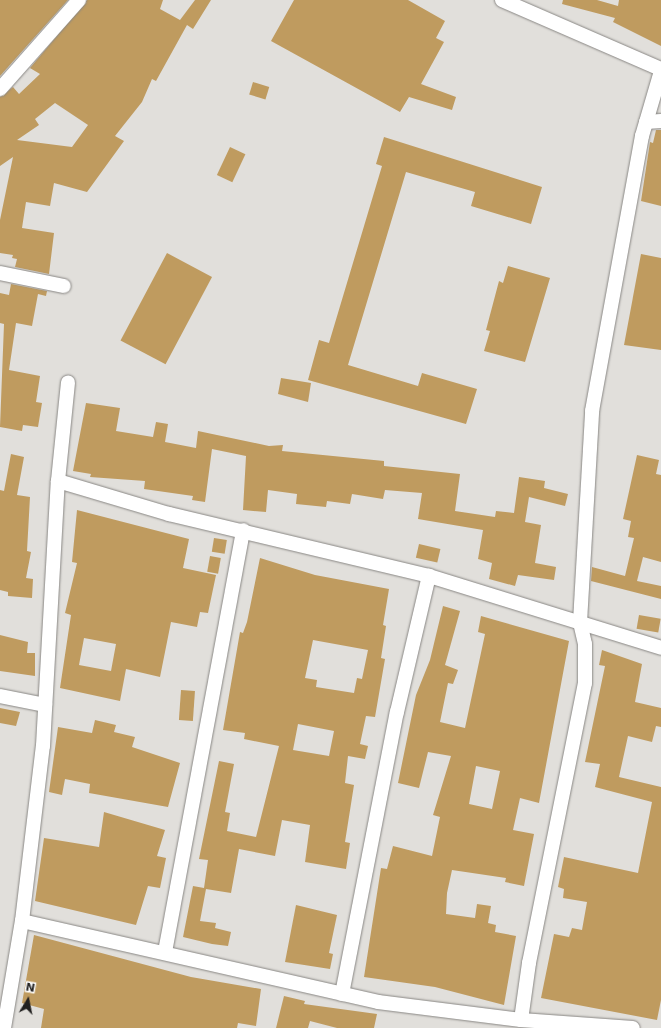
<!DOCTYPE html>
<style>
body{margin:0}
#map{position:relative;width:661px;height:1028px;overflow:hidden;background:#e1dfdb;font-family:"DejaVu Sans",sans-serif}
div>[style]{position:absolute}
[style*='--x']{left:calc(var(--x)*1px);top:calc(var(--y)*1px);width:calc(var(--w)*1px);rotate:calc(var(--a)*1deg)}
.building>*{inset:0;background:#bf9b5f;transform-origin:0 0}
.roads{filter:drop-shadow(0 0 1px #898784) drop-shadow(0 0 1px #898784)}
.street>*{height:14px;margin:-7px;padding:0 7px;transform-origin:7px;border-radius:7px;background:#fff}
span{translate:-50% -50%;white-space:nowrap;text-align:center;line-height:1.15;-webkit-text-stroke:3.5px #fff;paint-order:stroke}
.north{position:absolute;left:8px;top:980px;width:40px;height:40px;-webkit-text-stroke:3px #fff;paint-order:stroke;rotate:10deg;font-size:11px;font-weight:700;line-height:16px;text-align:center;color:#21201f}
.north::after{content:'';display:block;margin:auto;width:14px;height:18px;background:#21201f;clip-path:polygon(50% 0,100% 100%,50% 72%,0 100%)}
</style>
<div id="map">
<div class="building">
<i style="clip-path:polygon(0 0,68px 0,0 76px)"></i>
<i style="clip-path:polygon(evenodd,87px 0,163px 0,160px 9px,180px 20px,195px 0,211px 0,193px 29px,187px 25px,156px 81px,152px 79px,142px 102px,115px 136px,124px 141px,87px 192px,54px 183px,50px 206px,26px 202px,22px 228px,54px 233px,49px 274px,15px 267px,17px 259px,12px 258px,13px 255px,0 253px,0 220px,13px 157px,0 166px,0 97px,13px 87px,19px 94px,40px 74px,30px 68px,87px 0,55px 103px,88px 125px,72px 147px,17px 140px,39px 125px,35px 119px,55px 103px)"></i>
<i style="clip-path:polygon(294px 0,408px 0,445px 21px,436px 38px,444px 42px,421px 84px,456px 97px,452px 110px,409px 97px,400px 112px,271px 41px)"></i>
<i style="clip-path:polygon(563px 0,597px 0,618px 6px,619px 0,661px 0,661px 46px,613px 22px,615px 18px,562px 4px)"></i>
<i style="left:253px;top:82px;width:17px;height:13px;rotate:17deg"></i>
<i style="clip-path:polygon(656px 130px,661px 130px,661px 206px,641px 201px,650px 142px,653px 143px)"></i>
<i style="clip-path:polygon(384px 137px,542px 187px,531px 224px,471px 206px,475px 192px,406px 172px,348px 365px,418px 386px,422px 373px,477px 389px,466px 424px,308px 380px,319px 340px,329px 343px,382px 166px,376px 164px)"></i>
<i style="left:230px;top:147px;width:17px;height:31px;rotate:25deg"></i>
<i style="left:167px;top:253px;width:51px;height:99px;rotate:28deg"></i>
<i style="clip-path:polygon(641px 254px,661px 258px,661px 350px,624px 345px)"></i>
<i style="clip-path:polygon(508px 266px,550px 278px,525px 362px,484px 351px,490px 331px,486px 330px,499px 281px,503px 283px)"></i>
<i style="clip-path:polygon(11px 284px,47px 291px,46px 296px,38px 294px,32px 326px,16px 323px,9px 370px,40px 376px,36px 402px,42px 403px,38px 427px,23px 425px,22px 431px,0 427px,4px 324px,0 323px,0 293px,9px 295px)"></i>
<i style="clip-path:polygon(281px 378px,311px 383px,308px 402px,278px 394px)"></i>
<i style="clip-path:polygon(86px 403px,120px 408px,116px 431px,153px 437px,156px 422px,168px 424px,165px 442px,196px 448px,198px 431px,269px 446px,283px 445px,282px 451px,384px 461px,384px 466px,460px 474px,455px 511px,495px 517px,496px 511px,514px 513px,519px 477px,545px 481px,544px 488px,568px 494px,565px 506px,529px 497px,525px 522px,541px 525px,535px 563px,556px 567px,554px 580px,518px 575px,515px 586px,489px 579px,492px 563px,478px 559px,483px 530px,418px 519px,422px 493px,385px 490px,383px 499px,352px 494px,350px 504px,327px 501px,326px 507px,296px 504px,297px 494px,268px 490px,266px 512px,243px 510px,246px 456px,212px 449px,205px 502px,192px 500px,193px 496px,144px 489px,145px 481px,90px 477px,91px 474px,73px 471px)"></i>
<i style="clip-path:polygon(11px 454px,24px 457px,17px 495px,30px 497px,27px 551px,31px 552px,26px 578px,33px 579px,32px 598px,8px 596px,8px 592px,0 590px,0 490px,4px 491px)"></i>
<i style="clip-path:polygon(637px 455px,659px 460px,656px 474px,661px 475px,661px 562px,643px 557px,637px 581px,661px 586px,661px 599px,591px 581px,592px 567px,625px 576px,634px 538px,628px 537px,631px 521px,623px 519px)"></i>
<i style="clip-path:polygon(evenodd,77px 510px,189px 539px,183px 568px,216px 575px,208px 613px,200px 612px,197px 627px,171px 622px,160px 677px,126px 669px,120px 701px,60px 688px,71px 615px,65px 613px,77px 563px,72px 562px,77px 510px,84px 638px,116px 644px,111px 671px,79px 665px,84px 638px)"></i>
<i style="left:214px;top:538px;width:13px;height:14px;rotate:9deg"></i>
<i style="left:419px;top:544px;width:22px;height:14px;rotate:13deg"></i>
<i style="left:210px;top:556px;width:11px;height:16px;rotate:10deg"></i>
<i style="clip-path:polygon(evenodd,260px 558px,315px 575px,389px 589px,383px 625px,386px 626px,381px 658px,385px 659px,375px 717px,366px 716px,360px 744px,368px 746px,365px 759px,348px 756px,345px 783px,354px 785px,345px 842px,350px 843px,346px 869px,305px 862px,310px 825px,282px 820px,275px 856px,239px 849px,231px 893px,206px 889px,200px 921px,216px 923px,215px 928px,231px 932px,228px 946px,212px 944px,183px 937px,193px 886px,204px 888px,208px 860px,199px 859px,219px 761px,234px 764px,225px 812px,230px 813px,227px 831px,256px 837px,279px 746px,244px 739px,245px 733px,223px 730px,240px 632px,243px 633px,247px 622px,260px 558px,313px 640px,368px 650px,362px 679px,357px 678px,354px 693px,316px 687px,317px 680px,305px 678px,313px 640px,260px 558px,298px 724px,334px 731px,329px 756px,293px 750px,298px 724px)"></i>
<i style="clip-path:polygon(evenodd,443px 606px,460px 611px,445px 665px,458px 670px,453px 684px,448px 683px,440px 722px,465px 728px,485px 634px,478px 632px,481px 616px,569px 641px,539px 803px,520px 798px,513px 830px,534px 834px,524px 886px,505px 882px,506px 878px,452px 870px,447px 893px,446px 914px,475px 918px,477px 904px,491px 906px,488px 923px,496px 925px,495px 932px,516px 936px,504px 1005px,435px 987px,364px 977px,381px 868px,387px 869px,393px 846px,432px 856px,440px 817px,433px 815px,451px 756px,428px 752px,419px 788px,398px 783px,416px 695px,430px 660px,443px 606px,476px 766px,500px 771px,492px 809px,469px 804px,476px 766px)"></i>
<i style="left:639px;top:615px;width:22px;height:14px;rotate:10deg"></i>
<i style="clip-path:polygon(0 635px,28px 642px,27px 653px,35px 653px,35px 676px,0 671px)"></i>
<i style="clip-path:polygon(602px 650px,642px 664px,635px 702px,661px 708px,661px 727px,656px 726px,652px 742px,628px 736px,619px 777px,661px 787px,661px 1000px,657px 1020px,541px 998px,554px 934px,569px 937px,572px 928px,582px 930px,587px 902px,563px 898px,564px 889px,558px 887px,564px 857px,638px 873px,652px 802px,595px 787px,600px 764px,585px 762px,605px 666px,599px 665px)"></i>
<i style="left:181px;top:690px;width:14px;height:30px;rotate:4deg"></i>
<i style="clip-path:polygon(0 708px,20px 712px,16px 726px,0 723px)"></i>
<i style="clip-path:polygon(95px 720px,116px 725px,114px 732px,135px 737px,132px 747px,180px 763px,168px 807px,89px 793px,90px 784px,65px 779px,62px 795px,49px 792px,58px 727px,92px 733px)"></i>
<i style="clip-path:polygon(104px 812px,165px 830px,157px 856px,166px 858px,160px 888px,148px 886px,136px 925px,35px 901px,44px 838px,99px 847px)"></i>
<i style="clip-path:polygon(296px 905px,337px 915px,329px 953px,333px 954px,330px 969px,285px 962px)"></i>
<i style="clip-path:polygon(34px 935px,191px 977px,261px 989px,256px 1026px,238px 1023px,237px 1028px,41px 1028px,44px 1009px,22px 1003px)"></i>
<i style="clip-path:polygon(284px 996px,305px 1001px,304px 1004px,377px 1014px,374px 1028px,337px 1028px,310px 1021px,308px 1028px,276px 1028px)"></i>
</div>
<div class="roads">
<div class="street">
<i style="--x:502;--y:0;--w:173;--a:23.5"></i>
<i style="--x:0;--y:89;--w:119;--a:-48.4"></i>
<i style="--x:646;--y:122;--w:15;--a:-4"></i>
<i style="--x:0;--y:273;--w:65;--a:11.5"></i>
<i style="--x:58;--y:481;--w:116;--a:16.6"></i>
<i style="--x:169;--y:514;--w:267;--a:13.4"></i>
<i style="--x:429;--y:576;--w:243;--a:17.2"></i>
<i style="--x:0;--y:696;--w:46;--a:11.3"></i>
<i style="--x:22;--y:921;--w:365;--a:12.8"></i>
<i style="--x:378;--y:1002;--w:144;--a:7.2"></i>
<i style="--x:521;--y:1020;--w:112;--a:4.1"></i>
<i style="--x:165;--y:952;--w:429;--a:-79.5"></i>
<i style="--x:342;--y:994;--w:287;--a:-79"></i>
<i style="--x:397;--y:712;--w:140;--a:-76.8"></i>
<i style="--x:521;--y:1020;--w:58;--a:-82"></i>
<i style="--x:529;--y:963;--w:286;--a:-78.7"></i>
<i style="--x:585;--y:683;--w:39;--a:-90"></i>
<i style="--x:585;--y:644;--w:23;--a:-103"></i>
<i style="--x:580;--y:622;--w:211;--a:-86.7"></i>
<i style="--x:592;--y:411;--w:280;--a:-79.7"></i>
<i style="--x:642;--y:136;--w:68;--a:-73.7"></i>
<i style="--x:4;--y:1028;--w:109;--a:-80.5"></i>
<i style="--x:22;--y:921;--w:176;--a:-83.2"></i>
<i style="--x:43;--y:746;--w:265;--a:-86.8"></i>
<i style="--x:58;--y:481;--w:99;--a:-84.2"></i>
</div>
</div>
<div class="north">N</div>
</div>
